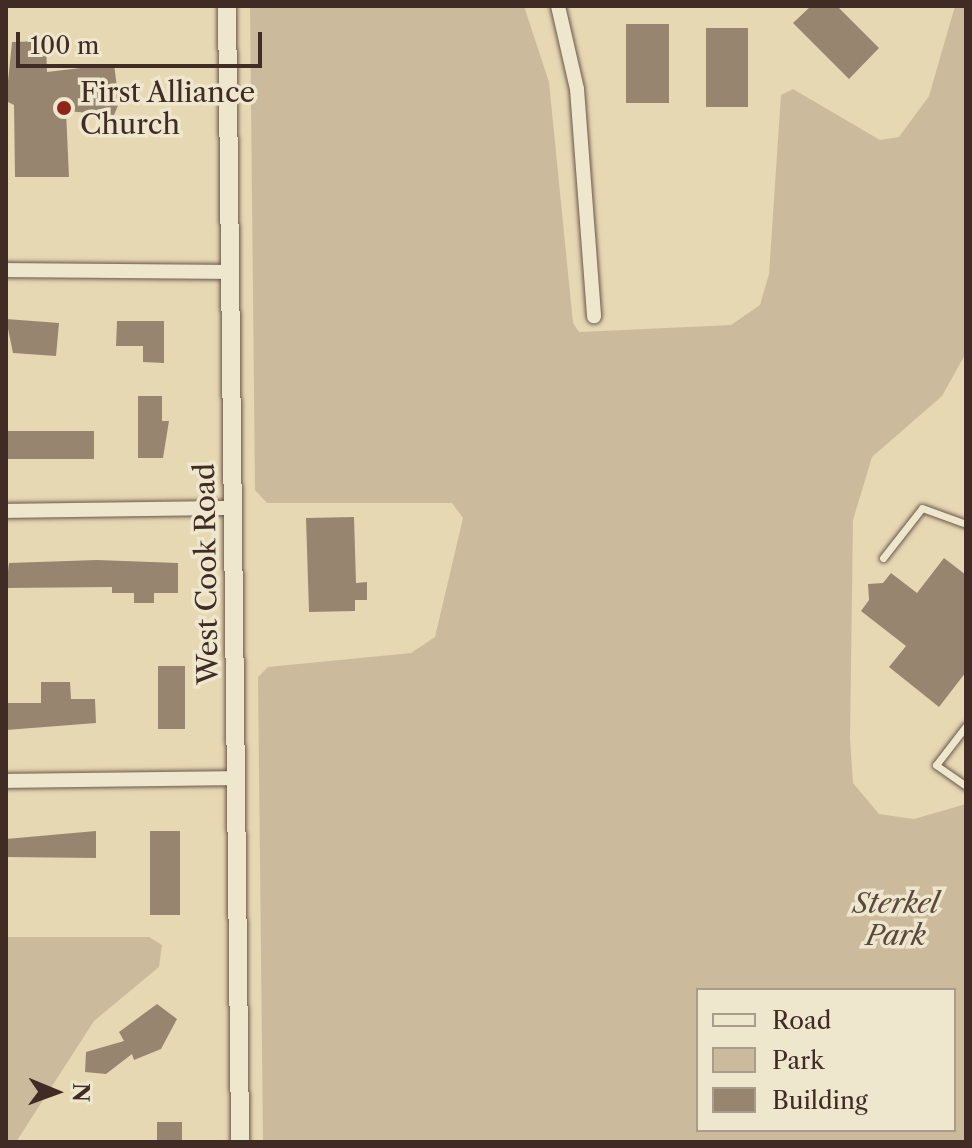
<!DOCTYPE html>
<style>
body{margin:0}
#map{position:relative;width:972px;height:1148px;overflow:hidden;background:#e7d8b4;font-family:"Libre Caslon Text",serif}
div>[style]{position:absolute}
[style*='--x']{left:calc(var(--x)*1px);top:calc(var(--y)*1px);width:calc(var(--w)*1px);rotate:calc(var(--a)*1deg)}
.green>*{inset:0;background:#cbbb9c}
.building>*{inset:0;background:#97856f;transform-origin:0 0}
.roads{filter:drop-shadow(0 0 2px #6a5749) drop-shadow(0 0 2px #6a5749)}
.lane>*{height:7px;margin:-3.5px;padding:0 3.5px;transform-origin:3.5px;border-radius:3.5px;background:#efe6ce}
.street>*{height:14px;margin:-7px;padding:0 7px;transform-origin:7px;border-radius:7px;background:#efe6ce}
.secondary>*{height:18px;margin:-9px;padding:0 9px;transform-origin:9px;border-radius:9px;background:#efe6ce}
.dots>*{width:22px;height:22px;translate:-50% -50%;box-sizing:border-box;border:4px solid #efe6ce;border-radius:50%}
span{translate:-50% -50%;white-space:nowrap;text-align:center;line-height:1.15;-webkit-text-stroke:7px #efe6ce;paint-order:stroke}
.poi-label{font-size:28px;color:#402c25}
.left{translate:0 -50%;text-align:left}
.street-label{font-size:28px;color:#402c25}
.park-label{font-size:28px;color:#5c493d;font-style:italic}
.frame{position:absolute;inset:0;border:8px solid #402c25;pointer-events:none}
.legend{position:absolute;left:696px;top:988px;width:260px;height:144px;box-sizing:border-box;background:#efe6ce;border:2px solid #a99c8a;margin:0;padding:10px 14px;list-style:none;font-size:24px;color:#402c25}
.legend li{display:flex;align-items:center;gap:16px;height:40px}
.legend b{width:40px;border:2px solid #a99c8a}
.north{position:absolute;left:16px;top:1052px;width:80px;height:80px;-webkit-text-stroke:6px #efe6ce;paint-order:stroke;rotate:91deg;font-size:22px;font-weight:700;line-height:32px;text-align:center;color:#402c25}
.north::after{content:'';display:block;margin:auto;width:28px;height:36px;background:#402c25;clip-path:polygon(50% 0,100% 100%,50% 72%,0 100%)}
.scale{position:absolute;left:16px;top:32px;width:246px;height:36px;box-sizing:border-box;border:4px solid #402c25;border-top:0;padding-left:10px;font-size:24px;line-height:28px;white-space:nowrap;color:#402c25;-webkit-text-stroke:6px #efe6ce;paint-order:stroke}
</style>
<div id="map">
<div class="green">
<i style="clip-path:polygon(evenodd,250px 6px,524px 6px,549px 82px,573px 323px,579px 332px,731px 325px,760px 305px,769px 274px,781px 95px,793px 89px,880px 140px,899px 137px,929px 96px,955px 6px,966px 6px,966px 353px,942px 396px,872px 457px,853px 520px,850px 738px,853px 783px,879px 814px,914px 819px,966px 804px,966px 1142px,263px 1142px,258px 677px,268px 667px,411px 653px,435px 637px,463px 518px,452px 503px,267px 503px,255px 490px,250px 6px,698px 990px,954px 990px,954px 1130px,698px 1130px,698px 990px)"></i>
<i style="clip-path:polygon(6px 937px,149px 937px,162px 945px,159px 967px,94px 1021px,16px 1142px,6px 1142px)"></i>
</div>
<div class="building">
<i style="clip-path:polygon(811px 6px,837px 6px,879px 48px,849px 79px,793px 23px)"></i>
<i style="left:626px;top:24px;width:43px;height:79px"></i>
<i style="left:706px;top:28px;width:42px;height:79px"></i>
<i style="clip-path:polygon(46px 41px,47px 72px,114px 64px,119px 103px,114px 115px,66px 111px,69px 177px,15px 177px,14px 105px,6px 101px,12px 42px)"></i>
<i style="clip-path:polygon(6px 319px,59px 323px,56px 356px,13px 353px)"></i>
<i style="clip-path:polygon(117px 321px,164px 321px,164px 363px,143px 362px,143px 346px,116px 346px)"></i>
<i style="clip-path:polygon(138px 396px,162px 396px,162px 421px,169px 421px,163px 458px,138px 458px)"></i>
<i style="left:94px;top:431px;width:28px;height:88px;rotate:90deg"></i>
<i style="clip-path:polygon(354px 517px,356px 583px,367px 582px,367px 600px,355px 600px,355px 611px,309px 612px,306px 518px)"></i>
<i style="clip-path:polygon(944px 558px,966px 575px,966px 672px,939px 707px,889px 667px,906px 646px,861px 611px,869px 600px,868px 584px,883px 583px,891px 573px,917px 593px)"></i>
<i style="clip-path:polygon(97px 560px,178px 563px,178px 593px,154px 593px,154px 603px,134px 603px,134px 593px,112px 593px,112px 587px,6px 588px,9px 563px)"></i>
<i style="left:158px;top:666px;width:27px;height:63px"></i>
<i style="clip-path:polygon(41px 682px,70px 682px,71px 699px,95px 699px,96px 723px,6px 730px,6px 703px,41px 703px)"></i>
<i style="clip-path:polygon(96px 831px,96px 858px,6px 857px,6px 839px)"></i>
<i style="left:180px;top:831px;width:84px;height:30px;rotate:90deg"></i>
<i style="clip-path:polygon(157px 1004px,177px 1019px,161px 1049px,134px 1060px,132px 1054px,106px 1074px,85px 1072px,86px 1052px,124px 1041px,119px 1032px)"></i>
<i style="left:157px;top:1122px;width:25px;height:20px"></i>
</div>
<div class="roads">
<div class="lane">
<i style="--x:883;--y:558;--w:63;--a:-52"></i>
<i style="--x:922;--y:508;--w:47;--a:20"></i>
<i style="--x:966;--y:726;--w:49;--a:127.6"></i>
<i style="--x:936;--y:765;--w:37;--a:35"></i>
</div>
<div class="street">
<i style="--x:558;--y:6;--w:85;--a:77.1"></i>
<i style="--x:577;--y:89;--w:228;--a:85.7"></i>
<i style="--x:6;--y:270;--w:225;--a:0.5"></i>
<i style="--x:6;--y:511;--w:227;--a:-0.8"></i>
<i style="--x:6;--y:781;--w:231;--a:-0.7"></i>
</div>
<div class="secondary">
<i style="--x:227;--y:6;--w:1136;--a:89.34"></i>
</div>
</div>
<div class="dots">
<i style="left:64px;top:108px;background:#8f2418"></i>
</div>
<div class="poi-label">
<span class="left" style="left:80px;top:108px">First Alliance<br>Church</span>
</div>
<div class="street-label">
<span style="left:206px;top:574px;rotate:-91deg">West Cook Road</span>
</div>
<div class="park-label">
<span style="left:896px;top:919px">Sterkel<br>Park</span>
</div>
<div class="frame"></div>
<ul class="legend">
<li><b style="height:10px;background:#efe6ce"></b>Road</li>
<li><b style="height:22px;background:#cbbb9c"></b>Park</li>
<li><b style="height:22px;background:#97856f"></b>Building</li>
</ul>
<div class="north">N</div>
<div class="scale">100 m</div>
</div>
